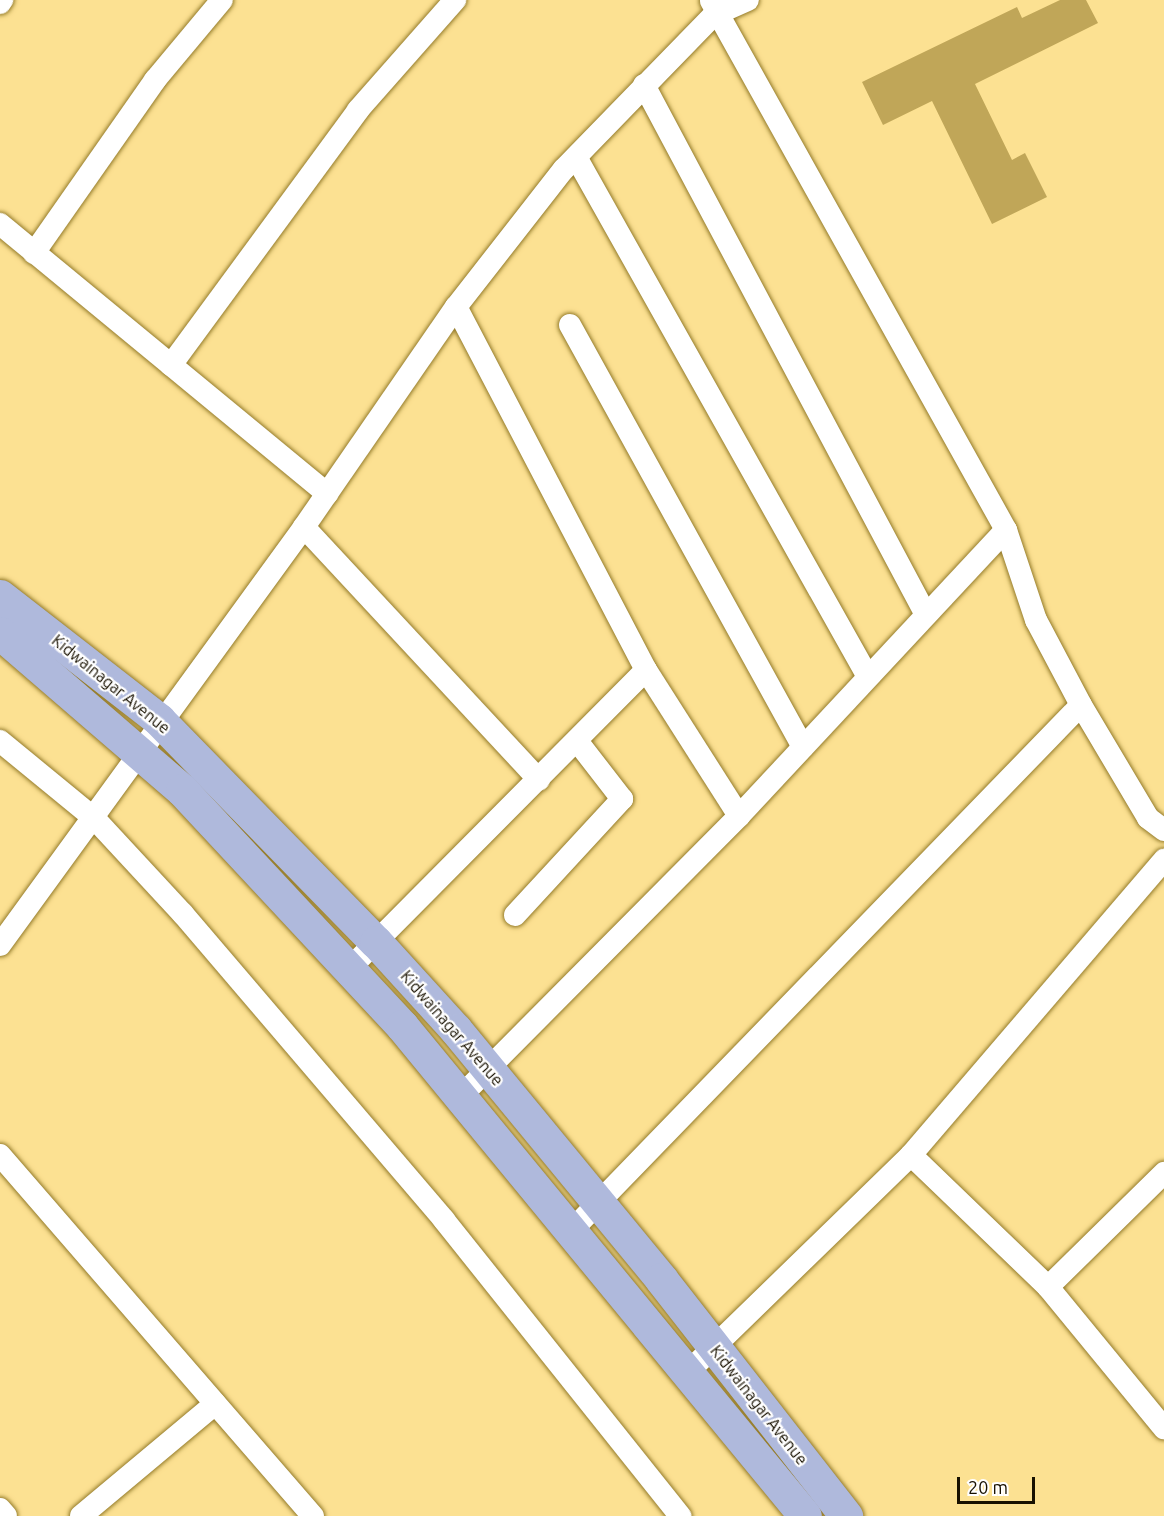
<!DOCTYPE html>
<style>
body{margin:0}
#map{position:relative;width:1164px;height:1516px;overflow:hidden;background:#fce192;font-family:Ubuntu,sans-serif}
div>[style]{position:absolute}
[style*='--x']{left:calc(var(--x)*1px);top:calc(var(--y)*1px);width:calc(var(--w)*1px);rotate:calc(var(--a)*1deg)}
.building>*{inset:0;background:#c0a658}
.roads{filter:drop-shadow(0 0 2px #947b2a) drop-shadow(0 0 2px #947b2a)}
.street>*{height:22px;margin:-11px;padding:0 11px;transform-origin:11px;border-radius:11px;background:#fff}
.primary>*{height:33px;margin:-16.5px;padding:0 16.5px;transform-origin:16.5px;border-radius:16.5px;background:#afb9dc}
span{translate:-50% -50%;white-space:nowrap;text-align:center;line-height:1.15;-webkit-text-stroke:4.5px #fff;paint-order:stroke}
.street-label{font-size:16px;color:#181100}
.scale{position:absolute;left:957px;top:1477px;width:78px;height:27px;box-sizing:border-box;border:3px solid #181100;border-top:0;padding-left:8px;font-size:18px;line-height:21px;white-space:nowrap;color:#181100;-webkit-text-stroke:4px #fff;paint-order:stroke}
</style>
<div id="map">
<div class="building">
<i style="clip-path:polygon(1060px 0,1086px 0,1098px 23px,975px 84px,1012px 160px,1025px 153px,1047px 197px,992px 224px,932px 101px,883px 125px,862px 82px,1017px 7px,1022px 18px)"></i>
</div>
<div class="roads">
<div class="street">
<i style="--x:711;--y:1;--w:606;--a:60.85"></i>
<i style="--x:1006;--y:530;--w:95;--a:71.6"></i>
<i style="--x:1036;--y:620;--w:96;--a:62.1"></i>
<i style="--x:1081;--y:705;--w:131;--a:59.3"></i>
<i style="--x:1148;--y:818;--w:20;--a:37"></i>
<i style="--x:0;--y:3;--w:4;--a:-56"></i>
<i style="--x:644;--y:85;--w:600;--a:61.98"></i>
<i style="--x:576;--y:157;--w:596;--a:60.68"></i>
<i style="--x:0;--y:224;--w:424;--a:39.5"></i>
<i style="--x:34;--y:253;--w:211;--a:-55"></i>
<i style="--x:155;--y:80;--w:104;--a:-50.1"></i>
<i style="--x:570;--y:325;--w:482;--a:61.1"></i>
<i style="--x:171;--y:365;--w:316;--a:-53.7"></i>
<i style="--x:358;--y:110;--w:147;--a:-48.6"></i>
<i style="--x:304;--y:527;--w:345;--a:47.1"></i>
<i style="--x:646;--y:670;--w:173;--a:57.5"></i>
<i style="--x:0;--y:741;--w:123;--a:39.4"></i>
<i style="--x:95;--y:819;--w:129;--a:47.2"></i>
<i style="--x:183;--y:914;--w:402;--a:49.5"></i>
<i style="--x:444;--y:1220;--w:379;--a:51.4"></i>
<i style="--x:515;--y:915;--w:158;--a:-47.3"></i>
<i style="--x:622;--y:799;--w:73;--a:-127.8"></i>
<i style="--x:0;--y:945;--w:517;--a:-53.97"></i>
<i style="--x:304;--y:527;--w:267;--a:-55.4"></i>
<i style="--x:456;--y:307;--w:175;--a:-52"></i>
<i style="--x:564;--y:169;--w:215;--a:-45.8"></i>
<i style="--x:714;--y:15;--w:37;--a:-24"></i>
<i style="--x:350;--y:968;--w:420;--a:-45.2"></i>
<i style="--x:646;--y:670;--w:410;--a:-117.6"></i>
<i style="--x:461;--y:1096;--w:395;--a:-45.2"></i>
<i style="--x:739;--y:816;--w:391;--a:-47"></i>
<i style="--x:0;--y:1155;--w:478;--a:49.1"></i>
<i style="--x:911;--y:1155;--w:190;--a:43.9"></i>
<i style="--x:1048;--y:1287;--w:183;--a:50.6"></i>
<i style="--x:572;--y:1230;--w:731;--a:-45.89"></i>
<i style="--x:1048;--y:1287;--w:163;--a:-44.5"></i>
<i style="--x:688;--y:1372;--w:311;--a:-44.2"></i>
<i style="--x:911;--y:1155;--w:389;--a:-49.4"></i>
<i style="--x:0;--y:1509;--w:9;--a:49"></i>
<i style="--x:81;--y:1516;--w:175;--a:-39.9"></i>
</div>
<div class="primary">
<i style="--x:0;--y:596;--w:202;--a:37.9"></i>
<i style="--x:159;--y:720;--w:310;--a:45.7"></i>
<i style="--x:376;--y:942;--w:119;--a:47.7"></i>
<i style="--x:456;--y:1030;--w:323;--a:50.5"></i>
<i style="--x:661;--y:1279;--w:301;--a:52"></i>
<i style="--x:0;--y:633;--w:240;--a:40.8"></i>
<i style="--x:182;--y:790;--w:323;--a:47"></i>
<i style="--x:402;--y:1026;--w:634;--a:50.56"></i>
</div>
</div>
<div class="street-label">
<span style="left:111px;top:684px;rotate:39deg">Kidwainagar Avenue</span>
<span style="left:452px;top:1028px;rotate:49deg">Kidwainagar Avenue</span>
<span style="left:759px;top:1405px;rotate:52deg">Kidwainagar Avenue</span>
</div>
<div class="scale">20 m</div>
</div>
